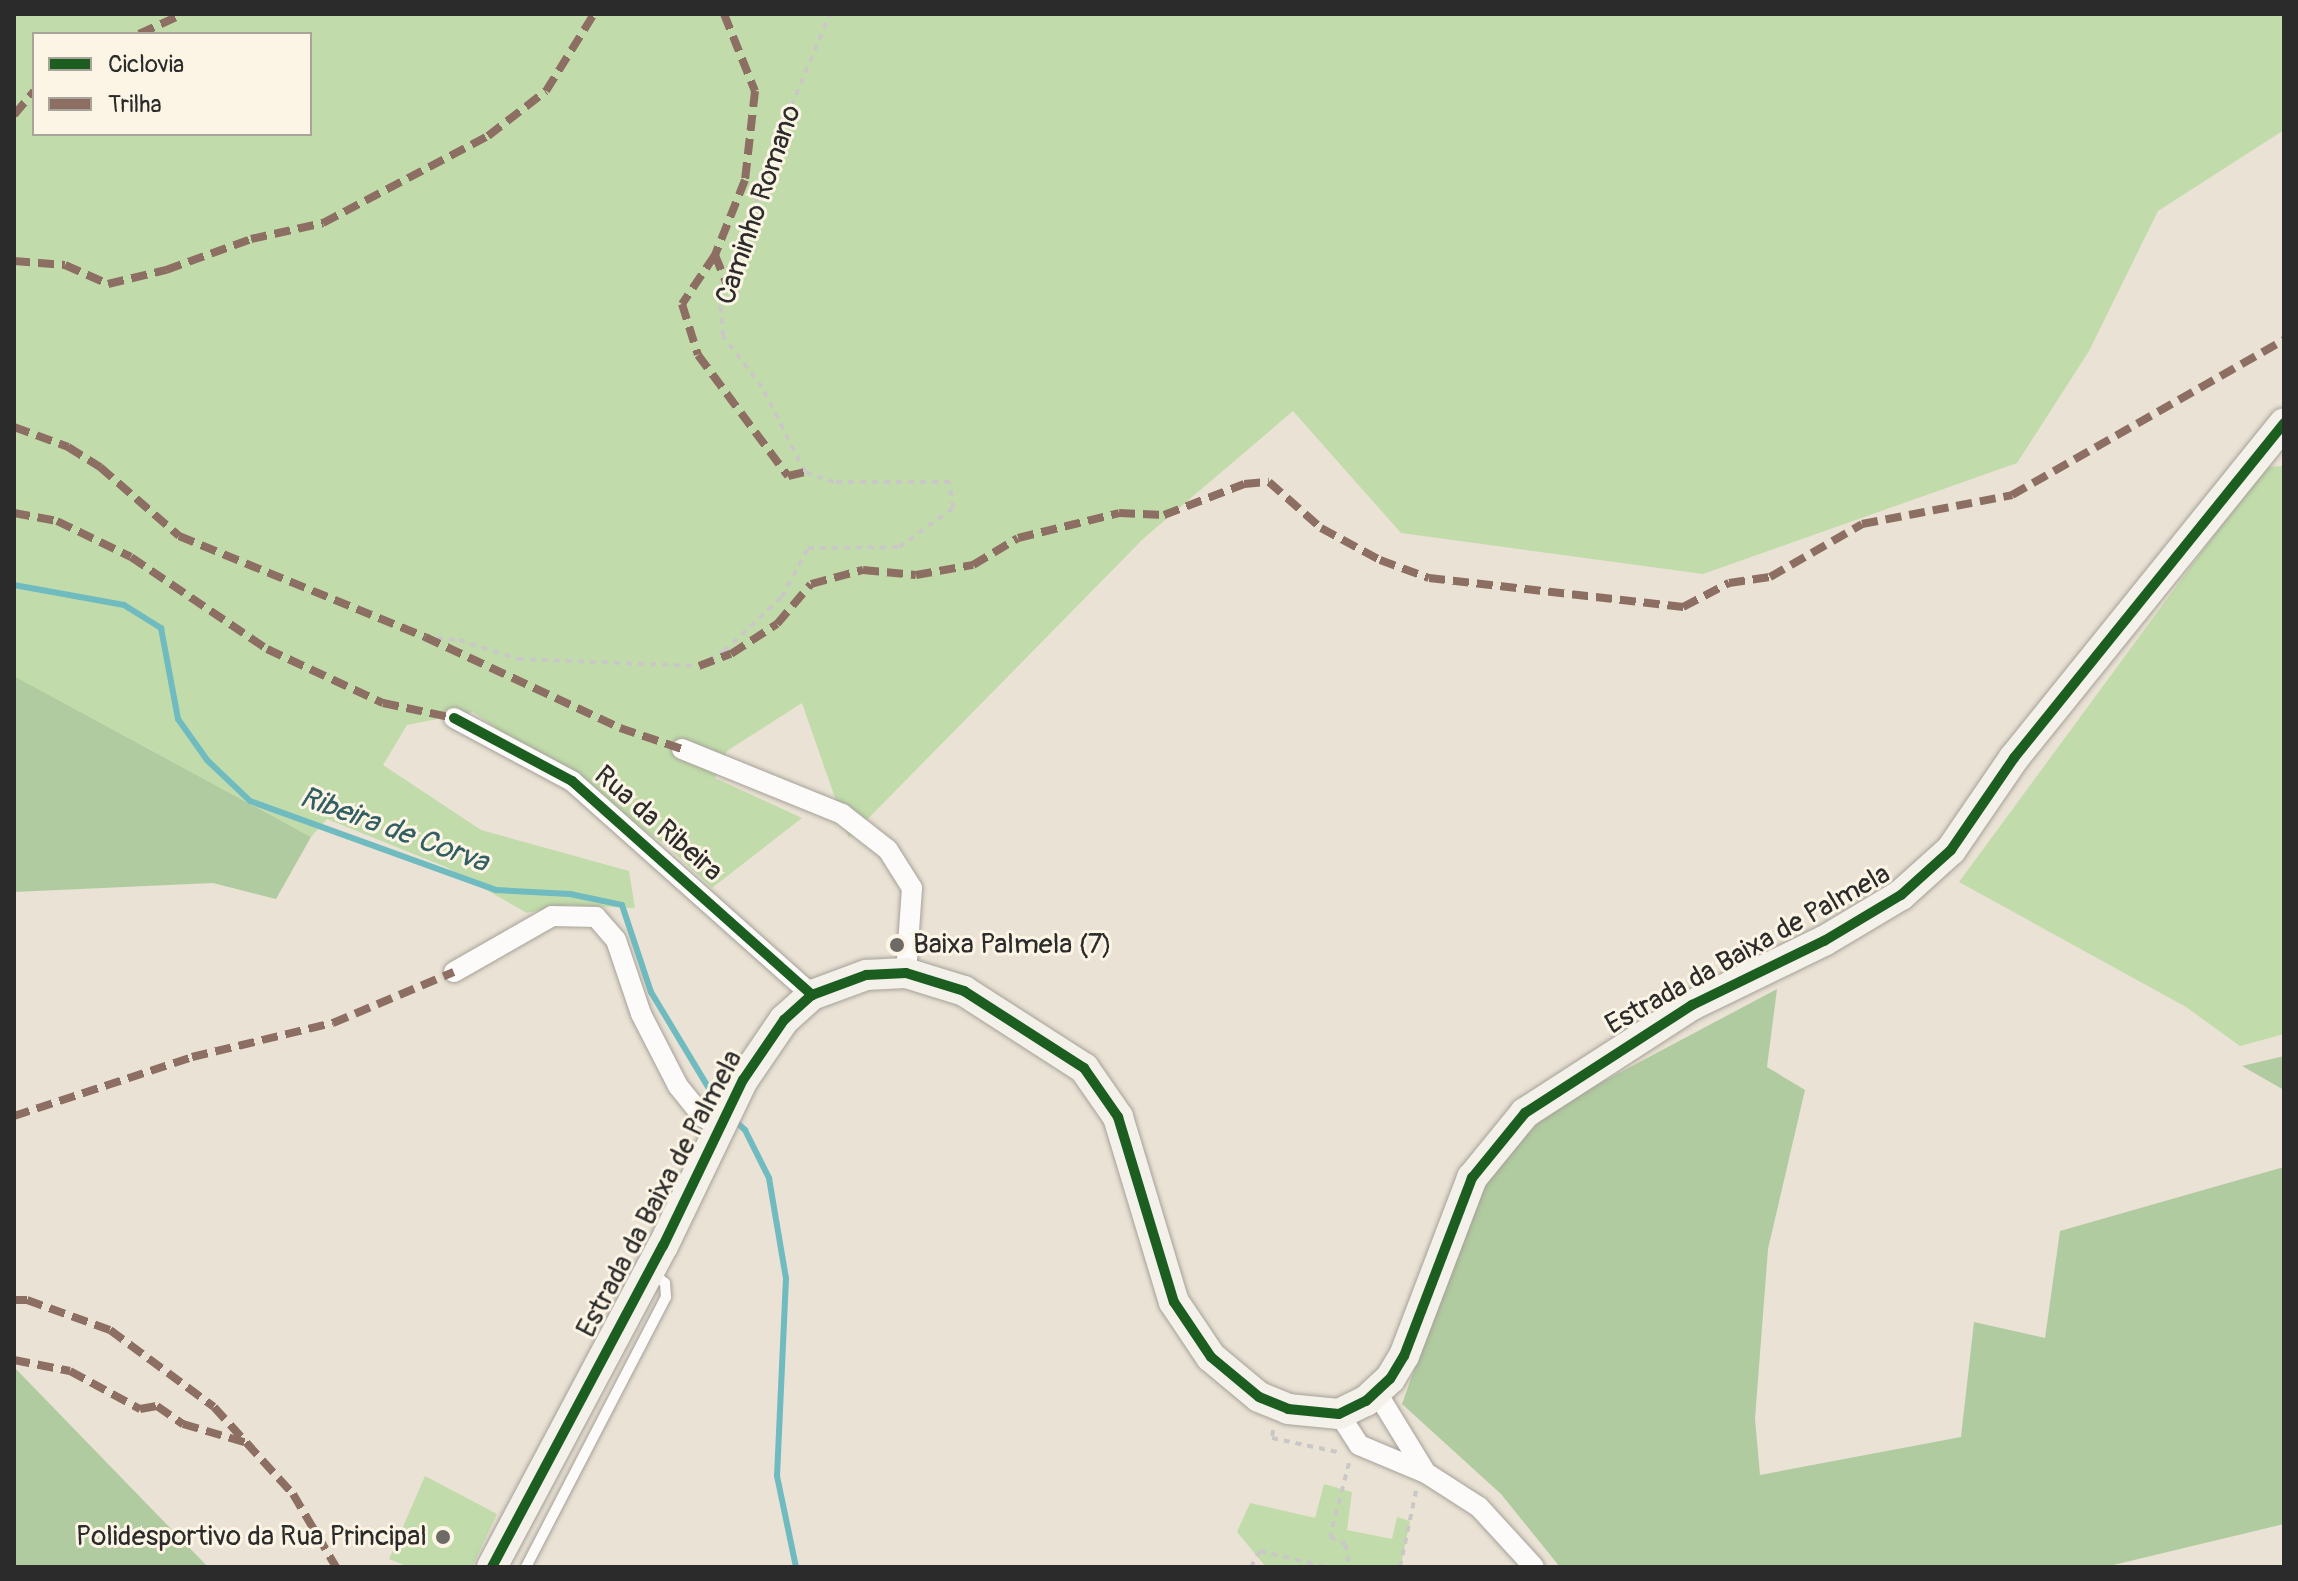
<!DOCTYPE html>
<style>
body{margin:0}
#map{position:relative;width:2298px;height:1581px;overflow:hidden;background:#eae2d4;font-family:Pangolin,sans-serif}
div>[style]{position:absolute}
[style*='--x']{left:calc(var(--x)*1px);top:calc(var(--y)*1px);width:calc(var(--w)*1px);rotate:calc(var(--a)*1deg)}
.green>*{inset:0;background:#c1dcaa}
.forest>*{inset:0;background:#b0cb9f}
.stream>*{height:6px;margin:-3px;padding:0 3px;transform-origin:3px;border-radius:3px;background:#6fbbc0}
.path>*{height:4px;margin-top:-2px;transform-origin:0;background:repeating-linear-gradient(90deg,#cac8c6 0 6px,transparent 0 12px)}
.roads{filter:drop-shadow(0 0 2px #a5a199) drop-shadow(0 0 2px #a5a199)}
.lane>*{height:10px;margin:-5px;padding:0 5px;transform-origin:5px;border-radius:5px;background:#fcfbf9}
.street>*{height:20px;margin:-10px;padding:0 10px;transform-origin:10px;border-radius:10px;background:#fcfbf9}
.secondary>*{height:30px;margin:-15px;padding:0 15px;transform-origin:15px;border-radius:15px;background:#f4f0ea}
.quiet>*{height:8px;margin-top:-4px;transform-origin:0;background:repeating-linear-gradient(90deg,#8d6e63 0 16px,transparent 0 24px)}
.cycleway>*{height:10px;margin:-5px;padding:0 5px;transform-origin:5px;border-radius:5px;background:#1b5e20}
.dots>*{width:22px;height:22px;translate:-50% -50%;box-sizing:border-box;border:4px solid #fcf5e5;border-radius:50%}
span{translate:-50% -50%;white-space:nowrap;text-align:center;line-height:1.15;-webkit-text-stroke:6px #fcf5e5;paint-order:stroke}
.street-label{font-size:28px;color:#2b2b2b}
.poi-label{font-size:28px;color:#2b2b2b}
.left{translate:0 -50%;text-align:left}
.right{translate:-100% -50%;text-align:right}
.water-label{font-size:30px;color:#315e63;font-style:italic}
.frame{position:absolute;inset:0;border:16px solid #2b2b2b;pointer-events:none}
.legend{position:absolute;left:32px;top:32px;width:280px;height:104px;box-sizing:border-box;background:#fcf5e5;border:2px solid #a8a49b;margin:0;padding:10px 14px;list-style:none;font-size:24px;color:#2b2b2b}
.legend li{display:flex;align-items:center;gap:16px;height:40px}
.legend b{width:40px;border:2px solid #a8a49b}
</style>
<div id="map">
<div class="green">
<i style="clip-path:polygon(evenodd,14px 14px,2284px 14px,2284px 130px,2158px 211px,2089px 351px,2017px 463px,1703px 574px,1401px 533px,1293px 411px,1144px 538px,849px 838px,802px 703px,727px 751px,715px 778px,802px 818px,712px 888px,667px 846px,473px 712px,407px 725px,383px 765px,481px 830px,629px 871px,635px 908px,566px 905px,527px 913px,446px 867px,327px 819px,311px 837px,14px 676px,14px 14px,34px 34px,310px 34px,310px 134px,34px 134px,34px 34px)"></i>
<i style="clip-path:polygon(2284px 466px,2284px 1034px,2240px 1046px,2186px 1007px,1959px 882px,2264px 467px)"></i>
<i style="clip-path:polygon(425px 1476px,497px 1514px,472px 1567px,409px 1567px,389px 1559px)"></i>
<i style="clip-path:polygon(1324px 1484px,1352px 1492px,1347px 1530px,1392px 1539px,1397px 1517px,1410px 1521px,1401px 1565px,1405px 1567px,1266px 1567px,1237px 1532px,1250px 1503px,1315px 1518px)"></i>
</div>
<div class="forest">
<i style="clip-path:polygon(14px 676px,311px 837px,276px 899px,213px 883px,14px 892px)"></i>
<i style="clip-path:polygon(1777px 989px,1767px 1067px,1805px 1090px,1768px 1249px,1755px 1419px,1760px 1475px,1961px 1437px,1974px 1322px,2045px 1338px,2060px 1231px,2284px 1167px,2284px 1524px,2105px 1567px,1560px 1567px,1501px 1494px,1402px 1404px,1483px 1176px,1555px 1107px)"></i>
<i style="clip-path:polygon(2284px 1056px,2284px 1090px,2242px 1066px)"></i>
<i style="clip-path:polygon(14px 1367px,208px 1567px,14px 1567px)"></i>
</div>
<div class="stream">
<i style="--x:14;--y:585;--w:112;--a:10.3"></i>
<i style="--x:124;--y:605;--w:44;--a:31.9"></i>
<i style="--x:161;--y:628;--w:93;--a:79.4"></i>
<i style="--x:178;--y:719;--w:50;--a:54.7"></i>
<i style="--x:207;--y:760;--w:59;--a:43.6"></i>
<i style="--x:250;--y:801;--w:262;--a:19.9"></i>
<i style="--x:496;--y:890;--w:74;--a:3.1"></i>
<i style="--x:570;--y:894;--w:53;--a:11.9"></i>
<i style="--x:622;--y:905;--w:92;--a:71.6"></i>
<i style="--x:651;--y:992;--w:134;--a:59"></i>
<i style="--x:734;--y:1120;--w:15;--a:42"></i>
<i style="--x:745;--y:1130;--w:54;--a:63.4"></i>
<i style="--x:769;--y:1178;--w:101;--a:80.4"></i>
<i style="--x:786;--y:1278;--w:198;--a:92.6"></i>
<i style="--x:777;--y:1476;--w:93;--a:78.2"></i>
</div>
<div class="path">
<i style="--x:425;--y:637;--w:34;--a:5"></i>
<i style="--x:459;--y:640;--w:62;--a:17.9"></i>
<i style="--x:518;--y:659;--w:181;--a:2.2"></i>
<i style="--x:699;--y:666;--w:29;--a:-31"></i>
<i style="--x:724;--y:651;--w:79;--a:-43"></i>
<i style="--x:782;--y:597;--w:55;--a:-62"></i>
<i style="--x:808;--y:548;--w:91;--a:-0.6"></i>
<i style="--x:899;--y:547;--w:67;--a:-35.8"></i>
<i style="--x:953;--y:508;--w:26;--a:-97"></i>
<i style="--x:950;--y:482;--w:116;--a:180"></i>
<i style="--x:834;--y:482;--w:31;--a:-161"></i>
<i style="--x:805;--y:472;--w:95;--a:-116.8"></i>
<i style="--x:762;--y:387;--w:64;--a:-127.4"></i>
<i style="--x:723;--y:336;--w:32;--a:-95"></i>
<i style="--x:720;--y:304;--w:187;--a:-70.6"></i>
<i style="--x:782;--y:128;--w:124;--a:-67.2"></i>
<i style="--x:1273;--y:1430;--w:8;--a:97"></i>
<i style="--x:1272;--y:1438;--w:67;--a:12"></i>
<i style="--x:1349;--y:1463;--w:76;--a:104.4"></i>
<i style="--x:1330;--y:1537;--w:17;--a:25"></i>
<i style="--x:1345;--y:1544;--w:24;--a:78"></i>
<i style="--x:1251;--y:1567;--w:18;--a:-61"></i>
<i style="--x:1260;--y:1551;--w:68;--a:13.6"></i>
<i style="--x:1400;--y:1567;--w:78;--a:-78.1"></i>
</div>
<div class="roads">
<div class="lane">
<i style="--x:526;--y:1567;--w:304;--a:-62.6"></i>
<i style="--x:666;--y:1297;--w:14;--a:-94"></i>
<i style="--x:665;--y:1283;--w:16;--a:-140"></i>
</div>
<div class="street">
<i style="--x:454;--y:718;--w:134;--a:28.1"></i>
<i style="--x:572;--y:781;--w:322;--a:41.7"></i>
<i style="--x:682;--y:749;--w:173;--a:22.1"></i>
<i style="--x:842;--y:814;--w:58;--a:38"></i>
<i style="--x:888;--y:850;--w:45;--a:57.7"></i>
<i style="--x:912;--y:888;--w:85;--a:94"></i>
<i style="--x:454;--y:972;--w:113;--a:-29.7"></i>
<i style="--x:552;--y:916;--w:44;--a:1.3"></i>
<i style="--x:596;--y:917;--w:30;--a:49"></i>
<i style="--x:616;--y:940;--w:78;--a:71.3"></i>
<i style="--x:641;--y:1014;--w:81;--a:62.8"></i>
<i style="--x:678;--y:1086;--w:40;--a:51"></i>
<i style="--x:703;--y:1117;--w:18;--a:27"></i>
<i style="--x:1377;--y:1393;--w:94;--a:58.5"></i>
<i style="--x:1339;--y:1414;--w:37;--a:57"></i>
<i style="--x:1359;--y:1445;--w:73;--a:22.7"></i>
<i style="--x:1426;--y:1473;--w:63;--a:32.7"></i>
<i style="--x:1479;--y:1507;--w:81;--a:47.5"></i>
</div>
<div class="secondary">
<i style="--x:492;--y:1567;--w:364;--a:-62"></i>
<i style="--x:663;--y:1246;--w:184;--a:-64.3"></i>
<i style="--x:743;--y:1080;--w:73;--a:-55.7"></i>
<i style="--x:784;--y:1020;--w:38;--a:-42"></i>
<i style="--x:812;--y:995;--w:58;--a:-20.3"></i>
<i style="--x:866;--y:975;--w:40;--a:-2.9"></i>
<i style="--x:906;--y:973;--w:61;--a:17.2"></i>
<i style="--x:964;--y:991;--w:143;--a:32.7"></i>
<i style="--x:1084;--y:1068;--w:60;--a:55.2"></i>
<i style="--x:1118;--y:1117;--w:193;--a:73.2"></i>
<i style="--x:1174;--y:1302;--w:66;--a:56.1"></i>
<i style="--x:1211;--y:1357;--w:62;--a:39.8"></i>
<i style="--x:1259;--y:1397;--w:31;--a:22"></i>
<i style="--x:1288;--y:1409;--w:51;--a:5.6"></i>
<i style="--x:1339;--y:1414;--w:30;--a:-26"></i>
<i style="--x:1366;--y:1401;--w:33;--a:-43"></i>
<i style="--x:1390;--y:1379;--w:27;--a:-59"></i>
<i style="--x:1404;--y:1356;--w:191;--a:-69.1"></i>
<i style="--x:1472;--y:1178;--w:84;--a:-50.8"></i>
<i style="--x:1525;--y:1113;--w:199;--a:-32.9"></i>
<i style="--x:1692;--y:1005;--w:147;--a:-25.9"></i>
<i style="--x:1824;--y:941;--w:90;--a:-30.9"></i>
<i style="--x:1901;--y:895;--w:67;--a:-42"></i>
<i style="--x:1951;--y:850;--w:112;--a:-55.6"></i>
<i style="--x:2014;--y:758;--w:430;--a:-51.1"></i>
</div>
</div>
<div class="quiet">
<i style="--x:724;--y:14;--w:83;--a:68.1"></i>
<i style="--x:755;--y:91;--w:90;--a:96.4"></i>
<i style="--x:745;--y:180;--w:81;--a:111.8"></i>
<i style="--x:715;--y:255;--w:31;--a:68"></i>
<i style="--x:139;--y:34;--w:48;--a:-24.4"></i>
<i style="--x:14;--y:115;--w:31;--a:-50"></i>
<i style="--x:715;--y:255;--w:59;--a:124"></i>
<i style="--x:682;--y:304;--w:53;--a:72.6"></i>
<i style="--x:698;--y:355;--w:151;--a:53.4"></i>
<i style="--x:788;--y:476;--w:17;--a:-13"></i>
<i style="--x:14;--y:261;--w:51;--a:4.5"></i>
<i style="--x:65;--y:265;--w:47;--a:23.8"></i>
<i style="--x:108;--y:284;--w:60;--a:-13.6"></i>
<i style="--x:166;--y:270;--w:90;--a:-20"></i>
<i style="--x:251;--y:239;--w:74;--a:-12.5"></i>
<i style="--x:323;--y:223;--w:187;--a:-27.8"></i>
<i style="--x:488;--y:136;--w:73;--a:-37.8"></i>
<i style="--x:546;--y:91;--w:91;--a:-58.1"></i>
<i style="--x:14;--y:427;--w:58;--a:20.3"></i>
<i style="--x:68;--y:447;--w:38;--a:32"></i>
<i style="--x:100;--y:467;--w:105;--a:41.1"></i>
<i style="--x:179;--y:536;--w:266;--a:22.3"></i>
<i style="--x:425;--y:637;--w:215;--a:25"></i>
<i style="--x:620;--y:728;--w:65;--a:18.7"></i>
<i style="--x:14;--y:513;--w:44;--a:10.5"></i>
<i style="--x:57;--y:521;--w:82;--a:25.9"></i>
<i style="--x:131;--y:557;--w:164;--a:34.1"></i>
<i style="--x:267;--y:649;--w:128;--a:25"></i>
<i style="--x:383;--y:703;--w:73;--a:11.9"></i>
<i style="--x:699;--y:666;--w:34;--a:-21"></i>
<i style="--x:731;--y:654;--w:55;--a:-33.1"></i>
<i style="--x:777;--y:624;--w:52;--a:-49.6"></i>
<i style="--x:811;--y:584;--w:54;--a:-15.1"></i>
<i style="--x:863;--y:570;--w:53;--a:5.4"></i>
<i style="--x:916;--y:575;--w:58;--a:-10"></i>
<i style="--x:973;--y:565;--w:52;--a:-31"></i>
<i style="--x:1018;--y:538;--w:104;--a:-13.9"></i>
<i style="--x:1119;--y:513;--w:45;--a:2.5"></i>
<i style="--x:1164;--y:515;--w:86;--a:-21.2"></i>
<i style="--x:1244;--y:484;--w:25;--a:-5"></i>
<i style="--x:1269;--y:482;--w:69;--a:41.5"></i>
<i style="--x:1321;--y:528;--w:67;--a:28.5"></i>
<i style="--x:1380;--y:560;--w:52;--a:20.2"></i>
<i style="--x:1429;--y:578;--w:256;--a:6.5"></i>
<i style="--x:1683;--y:607;--w:52;--a:-27.6"></i>
<i style="--x:1729;--y:583;--w:41;--a:-8.3"></i>
<i style="--x:1770;--y:577;--w:106;--a:-29.9"></i>
<i style="--x:1862;--y:524;--w:153;--a:-10.9"></i>
<i style="--x:2012;--y:495;--w:313;--a:-29.7"></i>
<i style="--x:14;--y:1116;--w:188;--a:-18.3"></i>
<i style="--x:192;--y:1057;--w:145;--a:-13.6"></i>
<i style="--x:333;--y:1023;--w:131;--a:-22.9"></i>
<i style="--x:14;--y:1300;--w:13;--a:0"></i>
<i style="--x:27;--y:1300;--w:88;--a:19.9"></i>
<i style="--x:110;--y:1330;--w:129;--a:36.5"></i>
<i style="--x:214;--y:1407;--w:118;--a:47.8"></i>
<i style="--x:293;--y:1494;--w:85;--a:59.5"></i>
<i style="--x:14;--y:1360;--w:57;--a:11.1"></i>
<i style="--x:70;--y:1371;--w:80;--a:28.5"></i>
<i style="--x:140;--y:1409;--w:17;--a:-10"></i>
<i style="--x:157;--y:1406;--w:32;--a:35"></i>
<i style="--x:183;--y:1424;--w:67;--a:16.5"></i>
</div>
<div class="cycleway">
<i style="--x:454;--y:718;--w:134;--a:28.1"></i>
<i style="--x:572;--y:781;--w:322;--a:41.7"></i>
<i style="--x:492;--y:1567;--w:364;--a:-62"></i>
<i style="--x:663;--y:1246;--w:184;--a:-64.3"></i>
<i style="--x:743;--y:1080;--w:73;--a:-55.7"></i>
<i style="--x:784;--y:1020;--w:38;--a:-42"></i>
<i style="--x:812;--y:995;--w:58;--a:-20.3"></i>
<i style="--x:866;--y:975;--w:40;--a:-2.9"></i>
<i style="--x:906;--y:973;--w:61;--a:17.2"></i>
<i style="--x:964;--y:991;--w:143;--a:32.7"></i>
<i style="--x:1084;--y:1068;--w:60;--a:55.2"></i>
<i style="--x:1118;--y:1117;--w:193;--a:73.2"></i>
<i style="--x:1174;--y:1302;--w:66;--a:56.1"></i>
<i style="--x:1211;--y:1357;--w:62;--a:39.8"></i>
<i style="--x:1259;--y:1397;--w:31;--a:22"></i>
<i style="--x:1288;--y:1409;--w:51;--a:5.6"></i>
<i style="--x:1339;--y:1414;--w:30;--a:-26"></i>
<i style="--x:1366;--y:1401;--w:33;--a:-43"></i>
<i style="--x:1390;--y:1379;--w:27;--a:-59"></i>
<i style="--x:1404;--y:1356;--w:191;--a:-69.1"></i>
<i style="--x:1472;--y:1178;--w:84;--a:-50.8"></i>
<i style="--x:1525;--y:1113;--w:199;--a:-32.9"></i>
<i style="--x:1692;--y:1005;--w:147;--a:-25.9"></i>
<i style="--x:1824;--y:941;--w:90;--a:-30.9"></i>
<i style="--x:1901;--y:895;--w:67;--a:-42"></i>
<i style="--x:1951;--y:850;--w:112;--a:-55.6"></i>
<i style="--x:2014;--y:758;--w:430;--a:-51.1"></i>
</div>
<div class="dots">
<i style="left:897px;top:945px;background:#6e6b66"></i>
<i style="left:443px;top:1537px;background:#6e6b66"></i>
</div>
<div class="street-label">
<span style="left:759px;top:205px;rotate:-71deg">Caminho Romano</span>
<span style="left:658px;top:824px;rotate:41deg">Rua da Ribeira</span>
<span style="left:1748px;top:950px;rotate:-29deg">Estrada da Baixa de Palmela</span>
<span style="left:660px;top:1194px;rotate:-62deg">Estrada da Baixa de Palmela</span>
</div>
<div class="poi-label">
<span class="left" style="left:913px;top:945px">Baixa Palmela (7)</span>
<span class="right" style="left:427px;top:1537px">Polidesportivo da Rua Principal</span>
</div>
<div class="water-label">
<span style="left:394px;top:830px;rotate:20deg">Ribeira de Corva</span>
</div>
<div class="frame"></div>
<ul class="legend">
<li><b style="height:10px;background:#1b5e20"></b>Ciclovia</li>
<li><b style="height:10px;background:#8d6e63"></b>Trilha</li>
</ul>
</div>
